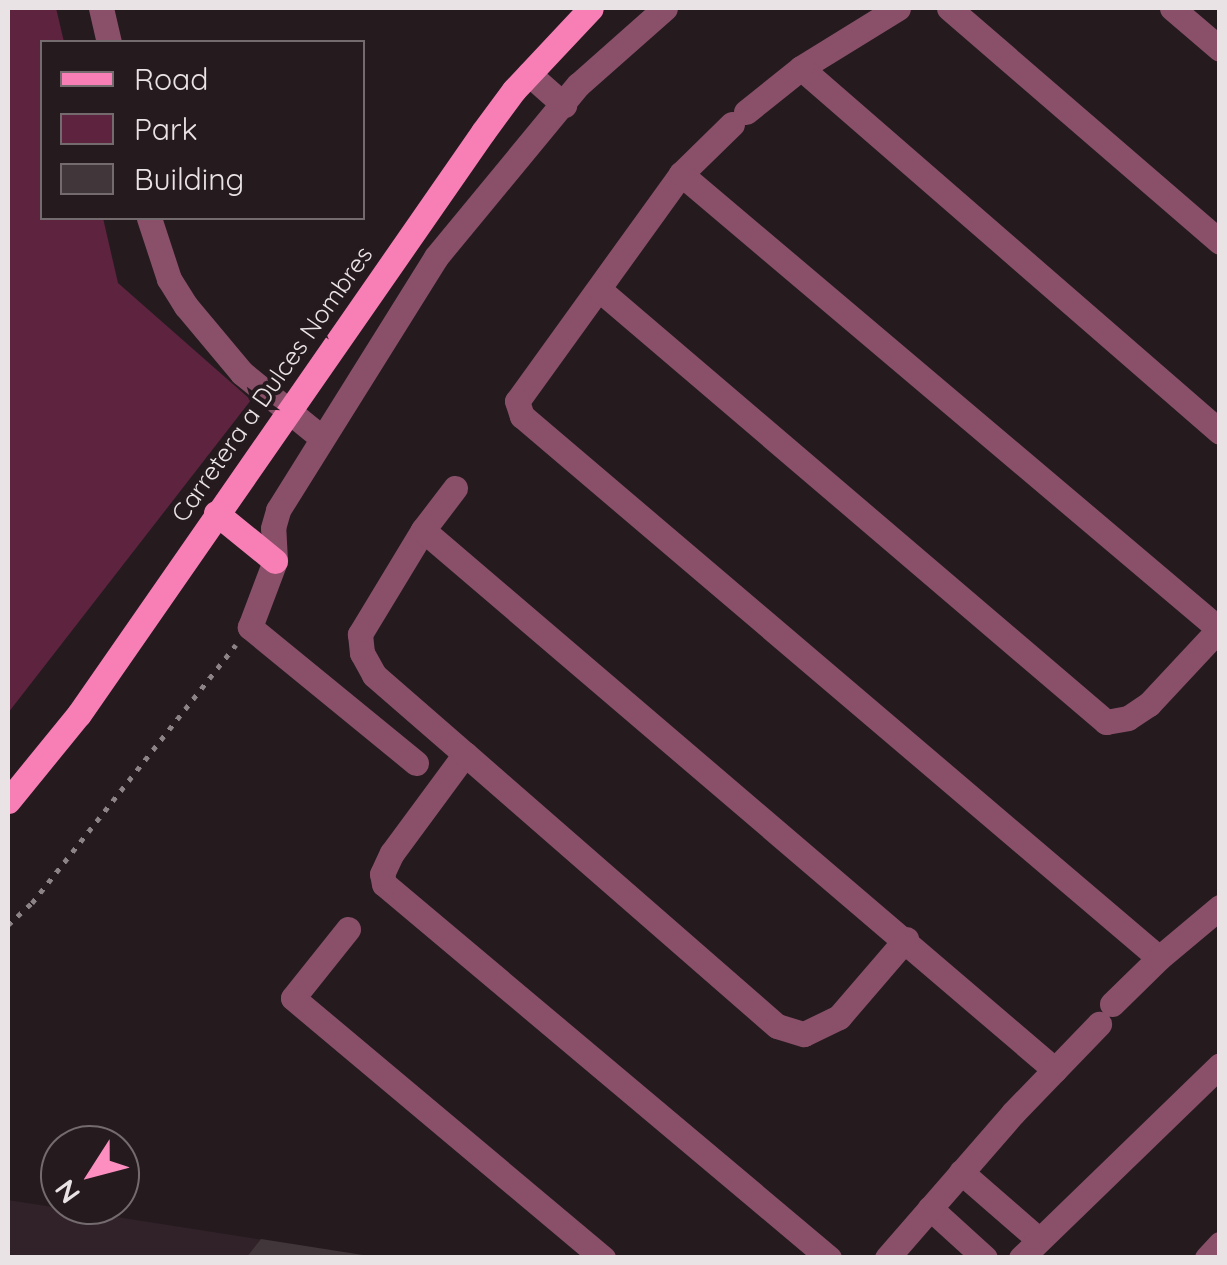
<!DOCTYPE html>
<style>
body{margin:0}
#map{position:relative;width:1227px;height:1265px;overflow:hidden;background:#251b1f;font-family:Quicksand,sans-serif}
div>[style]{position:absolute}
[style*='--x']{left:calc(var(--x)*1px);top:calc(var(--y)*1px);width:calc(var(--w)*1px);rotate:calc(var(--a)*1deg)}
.built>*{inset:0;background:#312128}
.green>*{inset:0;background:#5d233f}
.building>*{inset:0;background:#41363a}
.path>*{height:5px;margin-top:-2.5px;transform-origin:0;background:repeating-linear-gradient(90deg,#8b8386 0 5px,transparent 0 13px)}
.minor>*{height:25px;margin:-12.5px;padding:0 12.5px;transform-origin:12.5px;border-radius:12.5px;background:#8a5069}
.major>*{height:25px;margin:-12.5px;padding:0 12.5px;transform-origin:12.5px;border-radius:12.5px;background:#f77fb6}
span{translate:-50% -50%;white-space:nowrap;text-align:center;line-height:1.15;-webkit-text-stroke:8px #251b1f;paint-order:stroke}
.street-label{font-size:25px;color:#eae3e6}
.frame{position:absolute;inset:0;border:10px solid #eae3e6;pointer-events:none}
.legend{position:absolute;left:40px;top:40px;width:325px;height:180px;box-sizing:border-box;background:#251b1f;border:2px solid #746b6f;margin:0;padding:12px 18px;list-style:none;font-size:30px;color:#eae3e6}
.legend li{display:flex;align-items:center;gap:20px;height:50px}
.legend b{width:50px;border:2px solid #746b6f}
.north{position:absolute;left:40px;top:1125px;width:100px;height:100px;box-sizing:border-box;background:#251b1f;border:2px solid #746b6f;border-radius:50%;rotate:234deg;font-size:28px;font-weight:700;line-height:40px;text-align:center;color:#eae3e6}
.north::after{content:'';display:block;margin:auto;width:35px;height:45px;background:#fd8ec0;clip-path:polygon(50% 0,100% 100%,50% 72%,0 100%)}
</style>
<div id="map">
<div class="built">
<i style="clip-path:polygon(8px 1200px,372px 1257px,8px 1257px)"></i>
</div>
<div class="green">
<i style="clip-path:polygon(8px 8px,56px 8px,64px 42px,42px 42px,42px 218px,103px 218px,118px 283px,251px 400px,8px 713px)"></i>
</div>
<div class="building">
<i style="clip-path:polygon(261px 1239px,363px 1255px,363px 1258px,246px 1258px)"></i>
</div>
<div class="path">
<i style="--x:8;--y:925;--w:33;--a:-43"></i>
<i style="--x:32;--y:903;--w:329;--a:-51.7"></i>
</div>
<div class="minor">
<i style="--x:101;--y:8;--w:35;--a:77"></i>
<i style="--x:898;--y:8;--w:114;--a:148.3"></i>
<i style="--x:801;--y:68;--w:555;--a:40.98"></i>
<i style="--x:949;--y:8;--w:358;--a:40.8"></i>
<i style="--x:1172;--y:8;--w:63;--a:40.5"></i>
<i style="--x:529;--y:74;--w:47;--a:41.5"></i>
<i style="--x:746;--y:112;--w:70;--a:-38.7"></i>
<i style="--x:732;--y:124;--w:71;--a:135.6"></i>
<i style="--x:681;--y:174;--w:280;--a:125.8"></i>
<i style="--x:517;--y:401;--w:16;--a:72"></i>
<i style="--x:522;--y:416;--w:836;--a:40.39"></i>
<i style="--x:1159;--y:958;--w:80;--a:-39.9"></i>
<i style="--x:149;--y:218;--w:64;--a:71.8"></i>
<i style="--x:169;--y:279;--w:32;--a:58"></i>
<i style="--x:186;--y:306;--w:87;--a:50.1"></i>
<i style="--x:242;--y:373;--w:103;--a:39.1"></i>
<i style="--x:601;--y:291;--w:664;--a:40.48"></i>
<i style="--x:1106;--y:722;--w:22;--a:-10"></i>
<i style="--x:1128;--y:718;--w:25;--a:-34"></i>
<i style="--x:1149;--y:704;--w:103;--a:-47"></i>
<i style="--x:1219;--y:629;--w:705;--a:-139.78"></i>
<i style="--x:455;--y:488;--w:53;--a:127.3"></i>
<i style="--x:423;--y:530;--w:122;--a:121.2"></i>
<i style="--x:360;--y:634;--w:19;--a:84"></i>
<i style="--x:362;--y:653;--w:25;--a:61"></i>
<i style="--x:374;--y:675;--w:121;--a:41"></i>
<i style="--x:423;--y:530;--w:831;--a:40.51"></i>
<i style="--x:416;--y:763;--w:215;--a:-140.7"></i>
<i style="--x:250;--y:627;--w:71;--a:-69.3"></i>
<i style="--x:275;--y:561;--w:33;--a:-93"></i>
<i style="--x:273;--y:528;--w:19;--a:-74"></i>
<i style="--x:278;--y:510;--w:298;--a:-58"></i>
<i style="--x:436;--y:257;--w:223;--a:-50.5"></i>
<i style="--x:578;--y:85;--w:116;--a:-41.5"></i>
<i style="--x:348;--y:929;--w:88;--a:128.6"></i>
<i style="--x:293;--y:998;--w:405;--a:40"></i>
<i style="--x:1112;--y:1004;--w:66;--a:-44.4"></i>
<i style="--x:961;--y:1172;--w:102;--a:41"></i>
<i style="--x:930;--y:1208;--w:74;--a:42.3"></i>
<i style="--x:829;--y:1258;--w:581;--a:-139.95"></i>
<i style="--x:384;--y:884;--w:10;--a:-101"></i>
<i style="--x:382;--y:874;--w:23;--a:-65"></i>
<i style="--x:392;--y:853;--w:123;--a:-53.6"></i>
<i style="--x:465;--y:754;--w:414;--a:41.1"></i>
<i style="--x:777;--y:1026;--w:28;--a:17"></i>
<i style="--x:804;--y:1034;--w:39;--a:-26"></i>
<i style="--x:839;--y:1017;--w:103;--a:-49.3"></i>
<i style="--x:887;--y:1258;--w:192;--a:-49"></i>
<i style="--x:1013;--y:1113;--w:124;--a:-46"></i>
<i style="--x:1021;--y:1258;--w:277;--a:-44.1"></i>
<i style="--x:1207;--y:1258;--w:19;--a:-47"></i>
</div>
<div class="major">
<i style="--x:216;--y:513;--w:76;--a:39.1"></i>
<i style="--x:8;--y:801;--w:112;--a:-50.8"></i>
<i style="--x:79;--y:714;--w:708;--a:-55.23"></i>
<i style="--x:483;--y:132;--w:52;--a:-53.6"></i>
<i style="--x:514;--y:90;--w:112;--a:-46.8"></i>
</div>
<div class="street-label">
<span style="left:272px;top:384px;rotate:-55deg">Carretera a Dulces Nombres</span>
</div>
<div class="frame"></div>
<ul class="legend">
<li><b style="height:12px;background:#f77fb6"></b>Road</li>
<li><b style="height:28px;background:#5d233f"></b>Park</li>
<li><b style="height:28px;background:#41363a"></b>Building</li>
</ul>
<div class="north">N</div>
</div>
